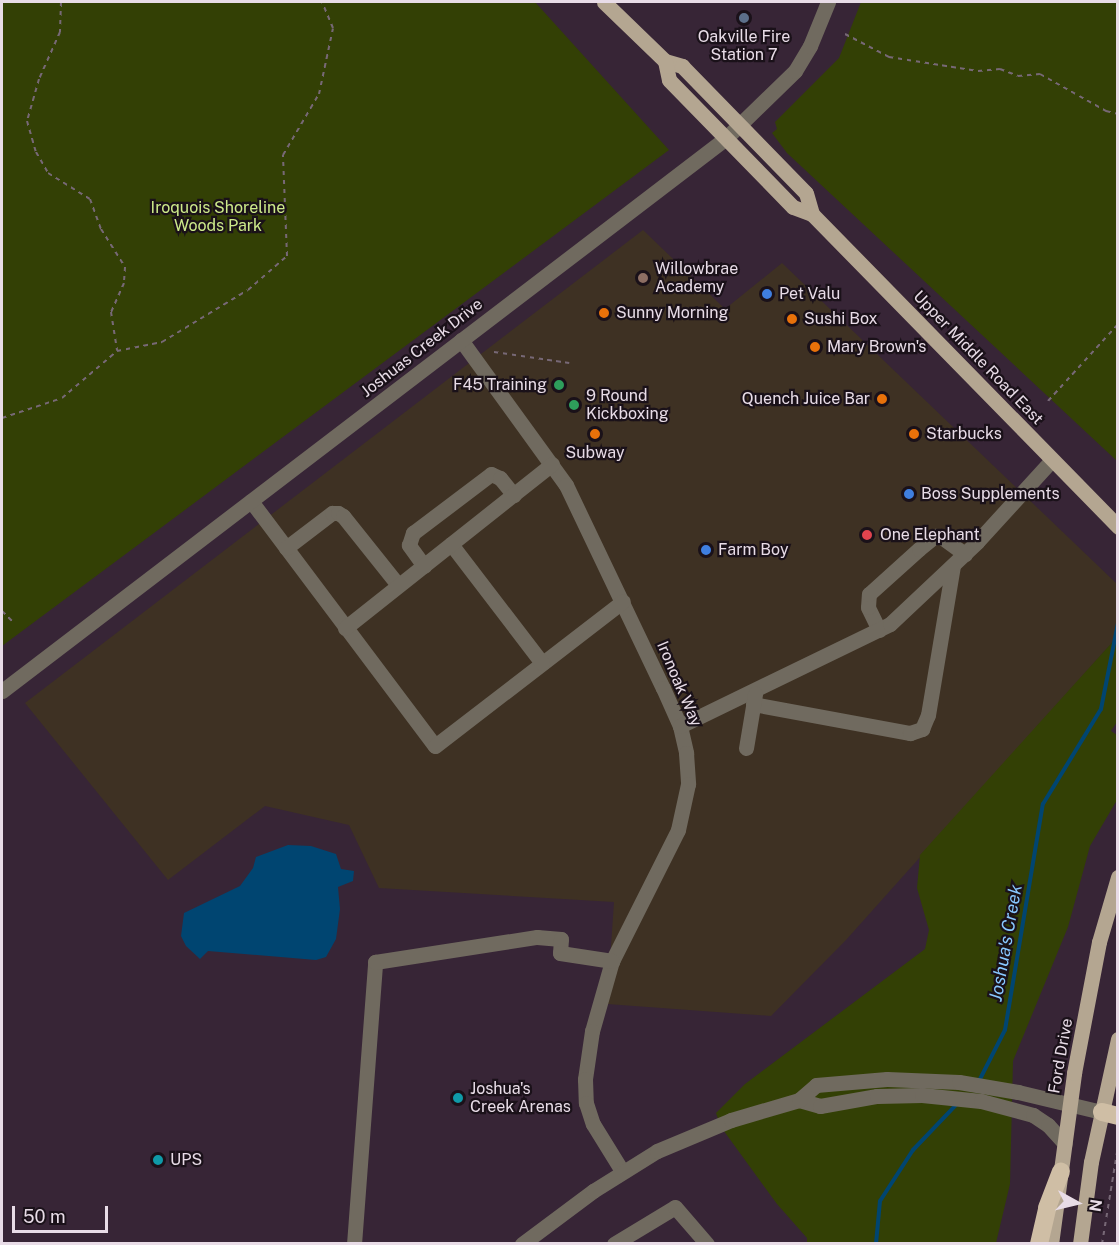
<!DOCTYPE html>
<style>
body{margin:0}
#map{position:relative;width:1119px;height:1245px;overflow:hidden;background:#372536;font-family:"Public Sans",sans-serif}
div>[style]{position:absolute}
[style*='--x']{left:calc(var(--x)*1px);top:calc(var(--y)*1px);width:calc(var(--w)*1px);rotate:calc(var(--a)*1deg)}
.commercial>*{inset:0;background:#3e3123}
.green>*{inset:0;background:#334005}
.water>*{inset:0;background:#004571}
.stream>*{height:4px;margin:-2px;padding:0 2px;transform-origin:2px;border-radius:2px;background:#004571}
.path>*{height:2px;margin-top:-1px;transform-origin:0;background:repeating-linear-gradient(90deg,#776876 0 4.5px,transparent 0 9px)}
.minor>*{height:15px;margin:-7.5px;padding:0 7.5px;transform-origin:7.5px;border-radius:7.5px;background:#706a5f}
.major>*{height:15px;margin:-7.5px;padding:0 7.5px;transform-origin:7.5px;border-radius:7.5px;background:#b4a691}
.highway>*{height:18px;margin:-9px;padding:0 9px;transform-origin:9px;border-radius:9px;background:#cfbea5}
.dots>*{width:16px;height:16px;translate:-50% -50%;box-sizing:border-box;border:3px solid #1a1119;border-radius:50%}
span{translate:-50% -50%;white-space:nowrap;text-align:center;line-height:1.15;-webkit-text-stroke:4.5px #1a1119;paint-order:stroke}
.poi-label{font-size:16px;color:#e8dce7}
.left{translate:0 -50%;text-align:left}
.right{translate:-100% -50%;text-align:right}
.park-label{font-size:16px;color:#cdea8a}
.street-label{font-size:16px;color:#e8dce7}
.water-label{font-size:18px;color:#88c7fe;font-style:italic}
.frame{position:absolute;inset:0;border:3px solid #e8dce7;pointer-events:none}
.north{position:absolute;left:1047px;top:1173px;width:60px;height:60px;-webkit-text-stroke:4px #1a1119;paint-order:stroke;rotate:98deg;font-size:16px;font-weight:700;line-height:24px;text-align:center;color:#e8dce7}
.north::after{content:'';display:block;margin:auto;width:21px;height:27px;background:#e8dce7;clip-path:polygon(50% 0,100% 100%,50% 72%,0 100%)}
.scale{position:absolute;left:12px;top:1206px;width:96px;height:27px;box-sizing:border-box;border:3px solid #e8dce7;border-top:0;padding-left:8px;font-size:18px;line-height:21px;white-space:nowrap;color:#e8dce7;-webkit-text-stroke:4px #1a1119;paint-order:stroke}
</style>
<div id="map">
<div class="commercial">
<i style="clip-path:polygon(643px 230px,725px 309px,782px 263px,1117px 584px,1117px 637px,846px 940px,771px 1016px,607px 1004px,614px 902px,379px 888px,349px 825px,265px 806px,168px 880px,25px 703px)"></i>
</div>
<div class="green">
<i style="clip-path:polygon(2px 2px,535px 2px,669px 150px,2px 646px)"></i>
<i style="clip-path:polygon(861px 2px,1117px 2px,1117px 461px,787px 153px,772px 133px,777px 129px,775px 122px,839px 58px)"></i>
<i style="clip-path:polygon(1117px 637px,1117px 722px,1111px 731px,1117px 735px,1117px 800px,1090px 846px,1068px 927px,1013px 1061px,1010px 1184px,996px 1243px,807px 1243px,807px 1238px,777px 1204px,721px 1127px,716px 1113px,745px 1084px,925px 949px,929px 930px,917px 888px,920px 855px)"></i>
</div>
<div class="water">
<i style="clip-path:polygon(288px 845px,311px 846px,336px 854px,341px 869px,354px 871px,353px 881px,338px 887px,340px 909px,336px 939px,326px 957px,316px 960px,208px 951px,200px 959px,186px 946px,181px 936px,184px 913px,240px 886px,253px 868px,256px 857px)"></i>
</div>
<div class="stream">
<i style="--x:979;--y:1081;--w:57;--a:-63"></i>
<i style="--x:1005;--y:1030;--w:229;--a:-80.5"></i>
<i style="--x:1043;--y:804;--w:111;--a:-58.6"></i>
<i style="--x:1101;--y:709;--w:88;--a:-78.8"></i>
<i style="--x:876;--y:1244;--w:43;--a:-84.7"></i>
<i style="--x:880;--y:1201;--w:61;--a:-57.1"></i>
<i style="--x:913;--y:1150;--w:64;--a:-46.3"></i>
</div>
<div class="path">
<i style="--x:61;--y:2;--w:30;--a:92"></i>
<i style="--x:60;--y:32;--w:51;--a:114.1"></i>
<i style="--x:39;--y:79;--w:44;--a:105.9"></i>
<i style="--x:27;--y:121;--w:32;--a:74"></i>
<i style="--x:36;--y:152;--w:24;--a:60"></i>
<i style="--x:48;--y:173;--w:49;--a:31.8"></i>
<i style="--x:90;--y:199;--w:32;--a:70"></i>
<i style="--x:101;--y:229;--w:45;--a:57.7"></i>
<i style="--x:125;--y:267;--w:16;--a:94"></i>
<i style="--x:124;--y:283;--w:32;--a:114"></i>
<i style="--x:111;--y:312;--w:39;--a:81"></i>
<i style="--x:845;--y:34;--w:50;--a:27.6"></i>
<i style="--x:889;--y:57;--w:90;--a:8.9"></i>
<i style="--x:978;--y:71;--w:22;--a:-5"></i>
<i style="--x:1000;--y:69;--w:19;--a:21"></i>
<i style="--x:1018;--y:76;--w:22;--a:-5"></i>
<i style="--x:1040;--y:74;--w:76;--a:29.3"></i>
<i style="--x:1106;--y:111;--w:12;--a:14"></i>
<i style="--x:494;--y:352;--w:76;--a:8.3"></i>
<i style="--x:1048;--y:401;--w:104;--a:-47.7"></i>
<i style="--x:2;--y:418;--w:63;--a:-18.4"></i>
<i style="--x:62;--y:398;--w:72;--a:-40.5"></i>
<i style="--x:117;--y:351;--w:46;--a:-11.3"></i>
<i style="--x:162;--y:342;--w:100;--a:-31.2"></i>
<i style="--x:248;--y:290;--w:52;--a:-41.1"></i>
<i style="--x:287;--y:256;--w:101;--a:-92.3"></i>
<i style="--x:283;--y:155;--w:71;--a:-59.5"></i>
<i style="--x:319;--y:94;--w:67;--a:-78"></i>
<i style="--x:333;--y:28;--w:28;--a:-113"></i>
<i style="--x:2;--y:611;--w:16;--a:45"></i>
<i style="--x:1102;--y:1244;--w:99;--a:-80.7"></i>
</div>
<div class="minor">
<i style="--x:461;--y:340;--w:179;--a:54.1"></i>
<i style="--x:566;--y:485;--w:225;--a:64.5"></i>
<i style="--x:663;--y:688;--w:42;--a:65.9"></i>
<i style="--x:680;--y:726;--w:28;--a:77"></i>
<i style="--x:686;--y:753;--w:31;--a:86"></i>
<i style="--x:688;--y:784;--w:47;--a:102.3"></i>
<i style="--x:678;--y:830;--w:147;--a:116.7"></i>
<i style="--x:612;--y:961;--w:73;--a:105.9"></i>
<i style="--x:592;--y:1031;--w:49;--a:98.3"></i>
<i style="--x:585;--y:1079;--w:24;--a:88"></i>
<i style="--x:586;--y:1103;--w:22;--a:72"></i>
<i style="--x:593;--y:1124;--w:55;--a:58.3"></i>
<i style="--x:251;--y:501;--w:306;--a:53.1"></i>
<i style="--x:435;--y:746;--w:237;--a:-37.6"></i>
<i style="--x:451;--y:544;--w:150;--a:52.6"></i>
<i style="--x:286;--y:548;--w:58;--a:-37.3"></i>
<i style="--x:332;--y:513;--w:6;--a:0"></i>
<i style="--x:338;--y:513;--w:6;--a:31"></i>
<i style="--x:343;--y:516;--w:88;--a:51.4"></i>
<i style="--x:424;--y:566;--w:26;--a:-126"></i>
<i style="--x:409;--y:545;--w:13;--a:-72"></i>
<i style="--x:413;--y:533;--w:98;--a:-37.1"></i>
<i style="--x:491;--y:474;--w:10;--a:24"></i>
<i style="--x:500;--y:478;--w:22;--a:51"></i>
<i style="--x:345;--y:628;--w:264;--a:-38.4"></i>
<i style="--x:879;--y:630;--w:25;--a:-116"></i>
<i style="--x:868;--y:607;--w:13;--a:-86"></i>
<i style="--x:869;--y:594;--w:67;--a:-42"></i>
<i style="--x:919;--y:549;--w:21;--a:-39"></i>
<i style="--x:935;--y:536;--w:5;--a:0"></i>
<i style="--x:940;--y:536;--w:31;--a:36"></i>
<i style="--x:2;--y:691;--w:911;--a:-37.37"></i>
<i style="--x:726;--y:138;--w:96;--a:-44.2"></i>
<i style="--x:795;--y:71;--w:29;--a:-59"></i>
<i style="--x:810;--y:46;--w:48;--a:-67.8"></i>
<i style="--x:753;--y:704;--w:160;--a:10.5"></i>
<i style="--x:910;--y:733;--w:13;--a:-18"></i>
<i style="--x:922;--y:729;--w:15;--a:-67"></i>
<i style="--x:928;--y:715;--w:152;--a:-80.5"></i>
<i style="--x:680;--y:726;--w:233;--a:-25.9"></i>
<i style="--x:890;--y:624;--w:120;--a:-43.3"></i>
<i style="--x:977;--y:542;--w:111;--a:-47.6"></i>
<i style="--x:746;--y:748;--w:55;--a:-80.5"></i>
<i style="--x:799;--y:1100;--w:22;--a:16"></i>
<i style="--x:820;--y:1106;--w:58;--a:-10"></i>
<i style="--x:877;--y:1096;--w:45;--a:-1.3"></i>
<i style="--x:922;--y:1095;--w:59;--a:5.8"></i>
<i style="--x:981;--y:1101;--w:54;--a:15.1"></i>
<i style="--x:1033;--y:1115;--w:18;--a:34"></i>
<i style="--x:1048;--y:1125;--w:25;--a:48"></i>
<i style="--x:354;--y:1244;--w:283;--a:-85.7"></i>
<i style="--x:375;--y:962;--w:164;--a:-8.8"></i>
<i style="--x:537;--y:937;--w:24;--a:5"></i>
<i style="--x:561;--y:939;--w:14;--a:94"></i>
<i style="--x:560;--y:953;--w:53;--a:8.7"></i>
<i style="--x:522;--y:1244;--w:89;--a:-36.7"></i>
<i style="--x:593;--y:1191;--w:75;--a:-32"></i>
<i style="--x:657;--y:1151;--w:80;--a:-22.7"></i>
<i style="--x:731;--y:1120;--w:71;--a:-16.4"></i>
<i style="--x:799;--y:1100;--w:23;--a:-41"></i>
<i style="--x:816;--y:1085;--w:71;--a:-4.8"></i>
<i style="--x:887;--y:1079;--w:72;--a:2.4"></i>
<i style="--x:959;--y:1082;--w:60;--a:9.6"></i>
<i style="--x:1018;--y:1092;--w:86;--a:13.4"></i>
<i style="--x:614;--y:1244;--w:71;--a:-31.2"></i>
<i style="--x:675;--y:1207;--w:49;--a:49.1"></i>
</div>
<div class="major">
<i style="--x:604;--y:2;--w:85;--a:44"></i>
<i style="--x:665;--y:61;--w:18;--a:16"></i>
<i style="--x:682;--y:66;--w:177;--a:45.7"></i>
<i style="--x:806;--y:193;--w:22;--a:74"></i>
<i style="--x:665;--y:61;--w:19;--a:78"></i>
<i style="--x:669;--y:80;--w:177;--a:45.7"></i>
<i style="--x:793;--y:207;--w:20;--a:20"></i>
<i style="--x:812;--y:214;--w:438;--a:45.6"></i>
<i style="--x:1051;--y:1244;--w:173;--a:-82.3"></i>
<i style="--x:1074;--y:1073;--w:133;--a:-79.2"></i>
<i style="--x:1099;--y:942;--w:68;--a:-73.7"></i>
<i style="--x:1080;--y:1244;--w:83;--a:-82.4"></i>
<i style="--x:1091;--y:1162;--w:126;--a:-77.6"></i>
</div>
<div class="highway">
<i style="--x:1102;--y:1112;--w:16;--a:14"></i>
<i style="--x:1039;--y:1244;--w:37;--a:-77"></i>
<i style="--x:1047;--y:1208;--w:39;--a:-69"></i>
</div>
<div class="dots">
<i style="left:744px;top:18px;background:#5c6f8a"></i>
<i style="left:643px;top:278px;background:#8d6e63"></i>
<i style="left:767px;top:294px;background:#3f7fe0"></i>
<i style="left:604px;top:313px;background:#e8710a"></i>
<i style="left:792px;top:319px;background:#e8710a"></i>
<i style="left:815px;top:347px;background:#e8710a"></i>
<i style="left:559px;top:385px;background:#2e9e5b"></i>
<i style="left:882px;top:399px;background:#e8710a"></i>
<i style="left:574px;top:405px;background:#2e9e5b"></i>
<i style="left:595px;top:434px;background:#e8710a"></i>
<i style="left:914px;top:434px;background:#e8710a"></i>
<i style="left:909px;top:494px;background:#3f7fe0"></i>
<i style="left:867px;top:535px;background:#e0444e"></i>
<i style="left:706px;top:550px;background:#3f7fe0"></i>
<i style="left:458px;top:1098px;background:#0f9aa8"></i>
<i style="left:158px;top:1160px;background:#0f9aa8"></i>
</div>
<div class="poi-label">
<span style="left:744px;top:46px">Oakville Fire<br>Station 7</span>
<span class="left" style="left:655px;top:278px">Willowbrae<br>Academy</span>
<span class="left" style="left:779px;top:294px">Pet Valu</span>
<span class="left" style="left:616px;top:313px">Sunny Morning</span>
<span class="left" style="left:804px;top:319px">Sushi Box</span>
<span class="left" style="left:827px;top:347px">Mary Brown's</span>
<span class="right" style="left:547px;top:385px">F45 Training</span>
<span class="left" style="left:586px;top:405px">9 Round<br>Kickboxing</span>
<span class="right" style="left:870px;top:399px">Quench Juice Bar</span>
<span class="left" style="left:926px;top:434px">Starbucks</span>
<span style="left:595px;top:453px">Subway</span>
<span class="left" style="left:921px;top:494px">Boss Supplements</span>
<span class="left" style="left:880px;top:535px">One Elephant</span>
<span class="left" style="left:718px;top:550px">Farm Boy</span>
<span class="left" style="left:470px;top:1098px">Joshua's<br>Creek Arenas</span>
<span class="left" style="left:170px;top:1160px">UPS</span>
</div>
<div class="park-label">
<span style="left:218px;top:217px">Iroquois Shoreline<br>Woods Park</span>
</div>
<div class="street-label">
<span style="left:422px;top:348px;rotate:-38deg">Joshuas Creek Drive</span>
<span style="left:978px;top:358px;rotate:46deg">Upper Middle Road East</span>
<span style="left:679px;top:684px;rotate:67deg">Ironoak Way</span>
<span style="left:1061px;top:1056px;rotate:-80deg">Ford Drive</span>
</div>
<div class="water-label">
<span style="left:1006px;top:943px;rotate:-80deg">Joshua's Creek</span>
</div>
<div class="frame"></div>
<div class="north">N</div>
<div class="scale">50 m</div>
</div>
